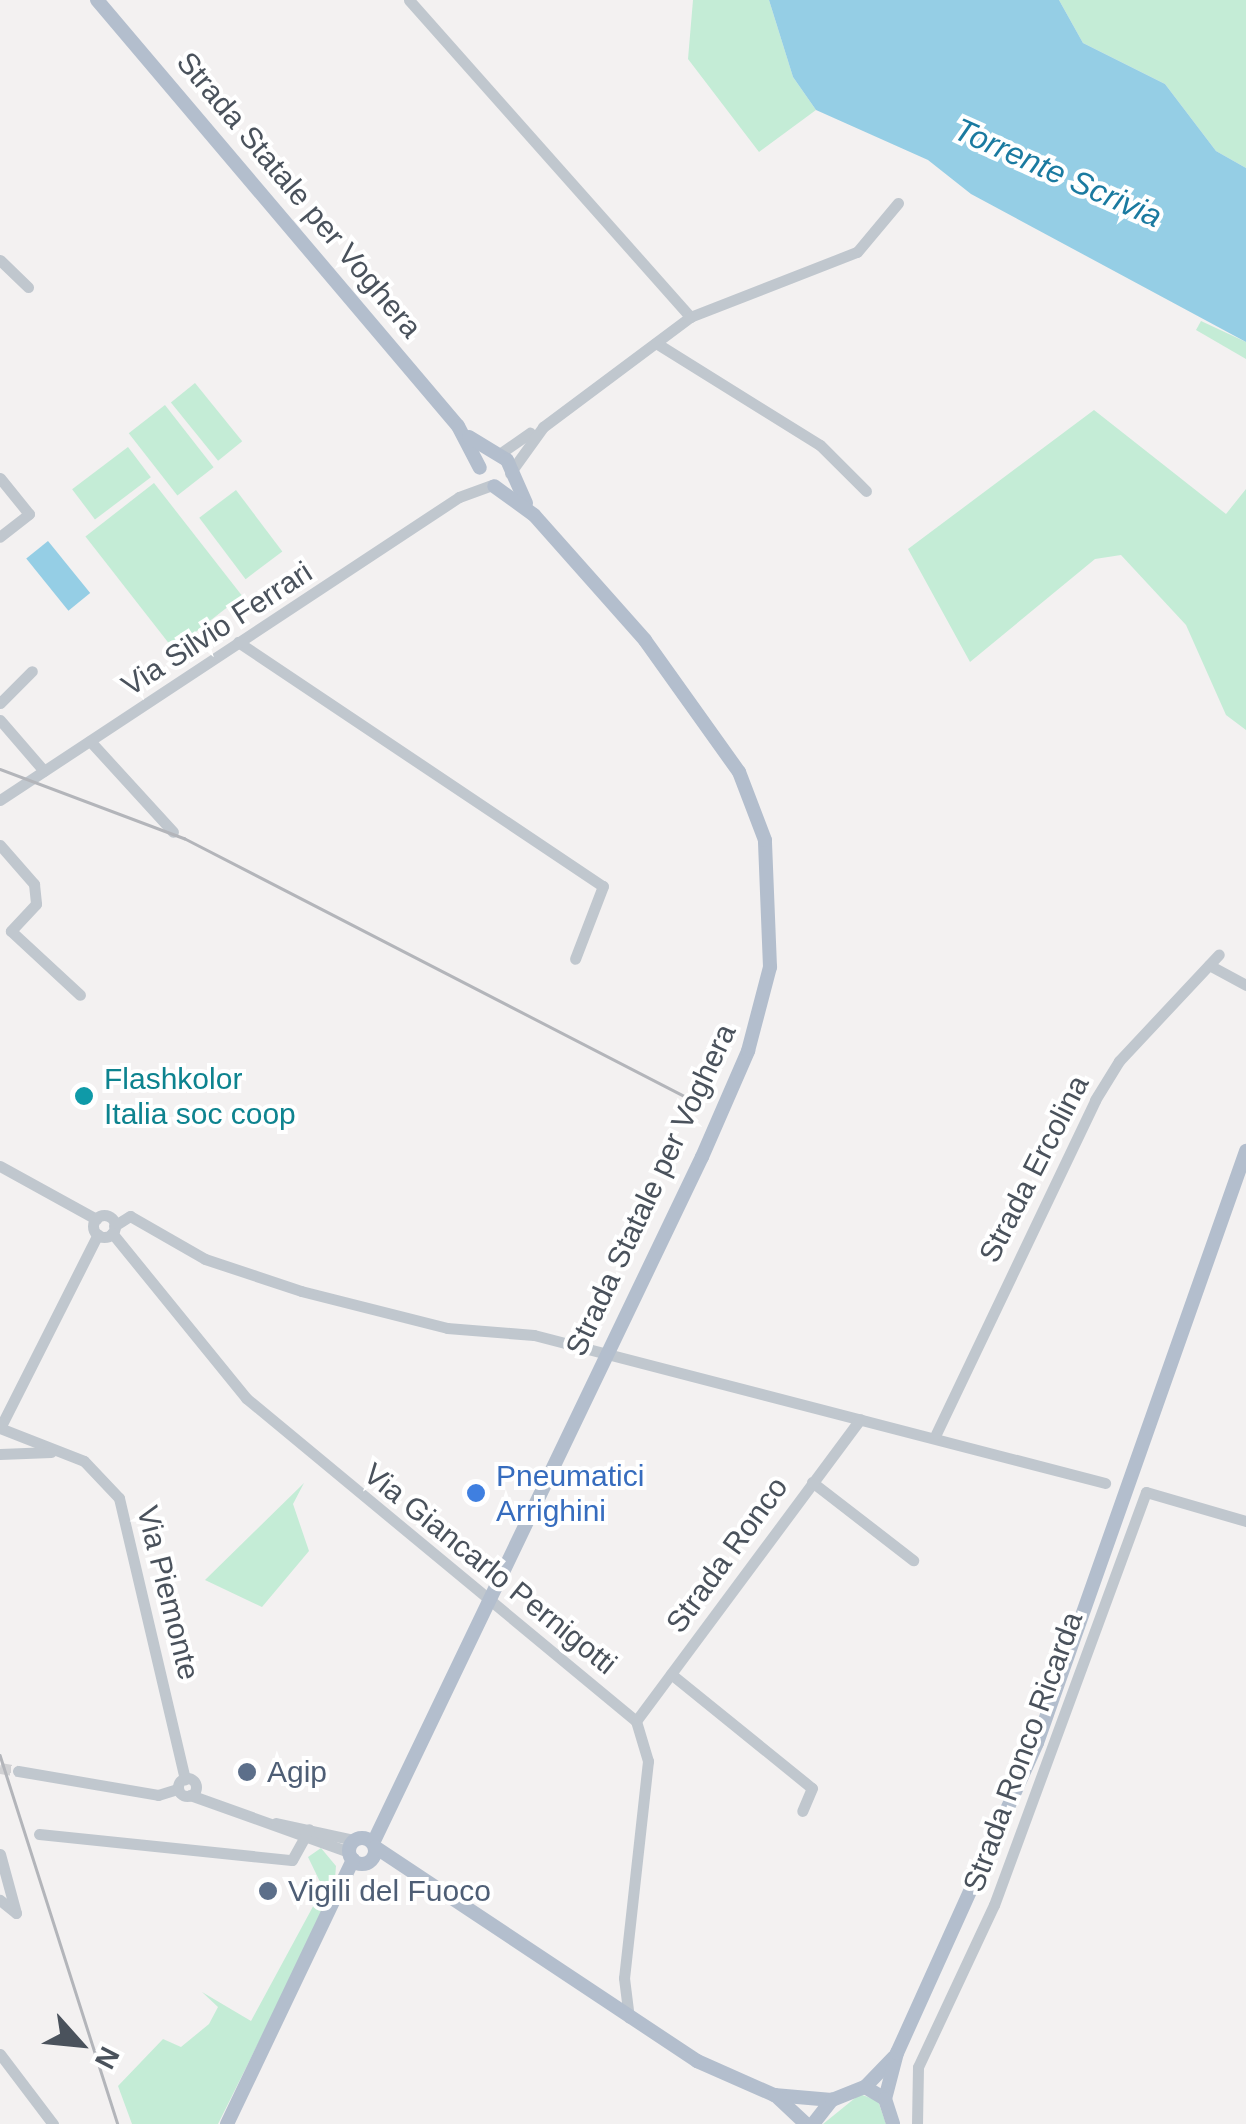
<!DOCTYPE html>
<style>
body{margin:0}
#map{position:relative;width:1246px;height:2124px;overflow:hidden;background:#f3f1f1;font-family:Helvetica,sans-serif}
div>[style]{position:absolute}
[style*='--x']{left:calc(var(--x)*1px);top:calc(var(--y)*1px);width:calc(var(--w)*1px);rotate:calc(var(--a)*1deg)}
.green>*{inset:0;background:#c4ecd6;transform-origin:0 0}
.water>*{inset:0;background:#95cee5;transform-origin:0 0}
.minor-tunnel>*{height:11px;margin-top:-5.5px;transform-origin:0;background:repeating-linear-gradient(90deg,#d1d1d3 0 11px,transparent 0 16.5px)}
.minor>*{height:11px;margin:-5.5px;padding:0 5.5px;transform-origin:5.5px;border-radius:5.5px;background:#c0c7ce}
.minor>.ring{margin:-5.5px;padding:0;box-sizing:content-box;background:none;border:11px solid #c0c7ce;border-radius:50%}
.major>*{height:14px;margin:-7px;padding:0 7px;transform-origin:7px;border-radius:7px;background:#b3becd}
.major>.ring{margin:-7px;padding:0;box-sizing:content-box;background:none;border:14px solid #b3becd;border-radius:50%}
.rail>*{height:2.5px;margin:-1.25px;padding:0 1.25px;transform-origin:1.25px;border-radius:1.25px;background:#b3b5ba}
.dots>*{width:28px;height:28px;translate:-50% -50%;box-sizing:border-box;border:5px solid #fff;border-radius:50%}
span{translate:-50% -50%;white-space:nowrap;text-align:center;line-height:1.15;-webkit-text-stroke:8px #fff;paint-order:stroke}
.street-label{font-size:30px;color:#4a525c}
.culture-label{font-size:30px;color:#0d838f}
.left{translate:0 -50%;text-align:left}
.shop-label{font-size:30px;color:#366cbe}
.service-label{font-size:30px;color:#4e5e75}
.water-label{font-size:32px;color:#1a7aa0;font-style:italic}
.north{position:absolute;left:30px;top:1994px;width:100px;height:100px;-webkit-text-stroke:8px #fff;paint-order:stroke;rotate:117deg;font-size:28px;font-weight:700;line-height:40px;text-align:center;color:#4a525c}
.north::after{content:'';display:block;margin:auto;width:35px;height:45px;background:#4a525c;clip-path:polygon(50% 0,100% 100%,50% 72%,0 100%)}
</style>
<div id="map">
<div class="green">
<i style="clip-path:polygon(693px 0,769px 0,793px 77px,816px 110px,759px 152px,688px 59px)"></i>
<i style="clip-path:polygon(1059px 0,1246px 0,1246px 168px,1216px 151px,1165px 84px,1083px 43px)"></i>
<i style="clip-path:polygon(1201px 321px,1246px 342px,1246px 359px,1196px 330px)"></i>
<i style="left:195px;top:383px;width:75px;height:31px;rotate:51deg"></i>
<i style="left:165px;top:405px;width:79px;height:46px;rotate:52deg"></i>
<i style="clip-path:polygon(1094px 410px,1226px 514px,1246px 489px,1246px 730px,1226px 715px,1186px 625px,1121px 555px,1095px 559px,970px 662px,908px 549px)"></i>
<i style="left:128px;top:447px;width:38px;height:70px;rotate:53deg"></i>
<i style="left:154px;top:483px;width:143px;height:87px;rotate:52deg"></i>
<i style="left:236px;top:490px;width:77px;height:46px;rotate:53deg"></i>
<i style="clip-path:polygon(304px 1483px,293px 1504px,309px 1551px,262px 1607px,205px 1580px)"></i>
<i style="clip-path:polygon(321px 1848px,336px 1866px,334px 1891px,218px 2124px,132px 2124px,118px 2086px,163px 2039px,181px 2047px,209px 2024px,218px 2007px,202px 1992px,251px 2021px,323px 1888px,308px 1857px)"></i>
<i style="clip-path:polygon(860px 2094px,878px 2101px,886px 2124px,823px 2124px)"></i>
</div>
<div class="water">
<i style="clip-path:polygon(769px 0,1059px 0,1083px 43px,1165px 84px,1216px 151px,1246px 168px,1246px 342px,971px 194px,928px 160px,816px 110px,793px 77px)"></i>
<i style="left:48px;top:541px;width:67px;height:28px;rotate:51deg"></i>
</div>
<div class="minor-tunnel">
<i style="--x:0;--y:1768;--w:18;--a:9"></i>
</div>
<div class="minor">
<i style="--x:409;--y:0;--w:424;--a:48.4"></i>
<i style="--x:0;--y:260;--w:39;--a:44"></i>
<i style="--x:656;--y:343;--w:193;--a:31.9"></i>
<i style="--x:820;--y:445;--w:65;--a:45"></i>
<i style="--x:498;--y:455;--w:39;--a:-35"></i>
<i style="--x:510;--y:473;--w:57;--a:-54.3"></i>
<i style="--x:543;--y:427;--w:184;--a:-36.8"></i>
<i style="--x:690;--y:317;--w:179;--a:-21.3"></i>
<i style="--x:857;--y:252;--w:64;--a:-50.1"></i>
<i style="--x:0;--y:478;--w:46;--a:51.1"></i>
<i style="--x:29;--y:514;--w:37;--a:142"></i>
<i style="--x:238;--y:642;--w:439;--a:33.8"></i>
<i style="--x:603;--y:886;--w:78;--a:111"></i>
<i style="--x:0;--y:703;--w:45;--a:-45"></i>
<i style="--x:0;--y:720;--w:67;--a:49.2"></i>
<i style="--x:90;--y:741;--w:123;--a:47.6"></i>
<i style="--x:0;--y:800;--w:550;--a:-33.43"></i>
<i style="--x:459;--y:497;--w:35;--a:-20"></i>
<i style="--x:0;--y:845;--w:52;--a:48.9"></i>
<i style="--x:34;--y:884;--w:20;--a:84"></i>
<i style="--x:36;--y:904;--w:37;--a:133"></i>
<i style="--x:11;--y:931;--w:94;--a:42.8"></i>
<i style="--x:1209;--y:965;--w:42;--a:28.4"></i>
<i style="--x:0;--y:1166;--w:110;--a:28.9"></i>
<i class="ring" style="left:93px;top:1215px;width:11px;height:11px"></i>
<i style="--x:114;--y:1226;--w:19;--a:-32"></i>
<i style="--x:130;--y:1216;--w:86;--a:29.8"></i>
<i style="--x:205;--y:1259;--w:101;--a:18.4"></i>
<i style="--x:301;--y:1291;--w:151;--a:14.2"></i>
<i style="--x:447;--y:1328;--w:87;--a:4.6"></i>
<i style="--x:534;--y:1335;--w:590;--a:14.53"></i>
<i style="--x:112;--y:1233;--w:213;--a:50.9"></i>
<i style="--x:246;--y:1398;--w:506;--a:39.63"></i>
<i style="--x:636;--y:1721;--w:42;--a:73.3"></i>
<i style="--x:648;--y:1761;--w:218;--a:96.3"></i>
<i style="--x:624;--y:1978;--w:40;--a:82.9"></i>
<i style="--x:0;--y:1428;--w:90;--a:21.4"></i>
<i style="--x:84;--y:1461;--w:51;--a:46.6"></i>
<i style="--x:119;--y:1498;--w:289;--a:76.8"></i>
<i style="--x:0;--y:1428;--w:217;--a:-63.2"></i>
<i style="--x:936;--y:1434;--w:370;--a:-64.5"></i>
<i style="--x:1095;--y:1100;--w:46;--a:-58.4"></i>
<i style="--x:1119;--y:1061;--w:146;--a:-46.9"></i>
<i style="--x:0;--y:1454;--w:51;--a:-2.2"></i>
<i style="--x:812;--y:1482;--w:128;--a:37.7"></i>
<i style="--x:671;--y:1674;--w:181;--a:39"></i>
<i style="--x:812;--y:1788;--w:25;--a:113"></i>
<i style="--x:636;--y:1721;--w:376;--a:-53.4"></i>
<i style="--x:18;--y:1771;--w:142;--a:9.7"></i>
<i style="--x:158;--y:1795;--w:21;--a:-17"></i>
<i class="ring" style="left:178px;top:1778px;width:7px;height:7px"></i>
<i style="--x:190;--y:1795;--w:169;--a:19.7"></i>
<i style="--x:276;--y:1823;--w:79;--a:12.4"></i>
<i style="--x:39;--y:1834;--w:254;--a:5.9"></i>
<i style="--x:292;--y:1860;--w:35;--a:-61"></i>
<i style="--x:0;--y:1854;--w:61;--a:74.8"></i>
<i style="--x:16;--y:1913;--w:21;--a:-141"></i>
<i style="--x:0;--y:2054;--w:88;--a:52.9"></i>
<i style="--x:917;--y:2124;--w:57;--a:-89"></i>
<i style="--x:918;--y:2067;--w:179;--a:-64.9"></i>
<i style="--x:994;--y:1905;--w:440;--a:-69.8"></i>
<i style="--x:1146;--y:1492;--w:104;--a:16.2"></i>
</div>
<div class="major">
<i style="--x:97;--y:0;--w:558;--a:49.72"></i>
<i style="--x:458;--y:426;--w:47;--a:62.4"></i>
<i style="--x:469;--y:437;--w:44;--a:31.2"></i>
<i style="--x:507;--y:460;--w:47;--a:66.2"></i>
<i class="ring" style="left:349px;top:1838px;width:12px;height:12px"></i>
<i style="--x:373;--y:1843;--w:761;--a:-64.38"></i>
<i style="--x:702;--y:1157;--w:116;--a:-66.5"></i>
<i style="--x:748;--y:1051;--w:87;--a:-75.3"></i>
<i style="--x:770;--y:967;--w:127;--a:-92.3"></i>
<i style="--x:765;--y:840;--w:73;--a:-110.9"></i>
<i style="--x:739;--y:772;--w:162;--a:-125.5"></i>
<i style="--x:645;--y:640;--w:167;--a:-131.6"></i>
<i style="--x:534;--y:515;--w:49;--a:-144.1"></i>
<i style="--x:375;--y:1847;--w:387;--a:33.6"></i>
<i style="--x:697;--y:2061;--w:84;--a:23.8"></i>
<i style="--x:774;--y:2095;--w:58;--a:4.9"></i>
<i style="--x:865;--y:2087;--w:42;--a:-46"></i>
<i style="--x:775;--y:2095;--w:42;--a:43.1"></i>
<i style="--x:885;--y:2099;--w:48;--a:-75.4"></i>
<i style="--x:897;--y:2053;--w:340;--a:-65.7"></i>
<i style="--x:1037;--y:1743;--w:628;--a:-70.55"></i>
<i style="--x:227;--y:2124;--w:293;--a:-64.5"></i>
<i style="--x:813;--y:2124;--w:31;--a:-52"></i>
<i style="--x:832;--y:2100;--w:35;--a:-22"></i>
<i style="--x:865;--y:2087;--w:23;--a:31"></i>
<i style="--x:885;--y:2099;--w:26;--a:72"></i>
</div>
<div class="rail">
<i style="--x:0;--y:769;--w:197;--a:20.6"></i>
<i style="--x:184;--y:838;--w:572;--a:27.28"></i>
<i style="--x:0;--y:1755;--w:387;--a:72.3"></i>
</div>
<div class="dots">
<i style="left:84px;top:1096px;background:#0f9aa8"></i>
<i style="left:476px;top:1493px;background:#3f7fe0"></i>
<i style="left:247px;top:1772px;background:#5c6f8a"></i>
<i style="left:268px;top:1891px;background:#5c6f8a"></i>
</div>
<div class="street-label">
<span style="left:299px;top:195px;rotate:50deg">Strada Statale per Voghera</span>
<span style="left:217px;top:629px;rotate:-33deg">Via Silvio Ferrari</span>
<span style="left:1034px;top:1169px;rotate:-63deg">Strada Ercolina</span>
<span style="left:651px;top:1190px;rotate:-65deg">Strada Statale per Voghera</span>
<span style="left:727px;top:1555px;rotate:-54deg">Strada Ronco</span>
<span style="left:490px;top:1569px;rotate:39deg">Via Giancarlo Pernigotti</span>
<span style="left:168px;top:1593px;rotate:76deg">Via Piemonte</span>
<span style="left:1023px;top:1752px;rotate:-70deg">Strada Ronco Ricarda</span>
</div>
<div class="culture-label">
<span class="left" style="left:104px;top:1096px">Flashkolor<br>Italia soc coop</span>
</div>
<div class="shop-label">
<span class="left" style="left:496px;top:1493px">Pneumatici<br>Arrighini</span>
</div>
<div class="service-label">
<span class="left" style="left:267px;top:1772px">Agip</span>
<span class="left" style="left:288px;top:1891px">Vigili del Fuoco</span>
</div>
<div class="water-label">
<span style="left:1058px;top:173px;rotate:24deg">Torrente Scrivia</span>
</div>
<div class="north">N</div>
</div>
